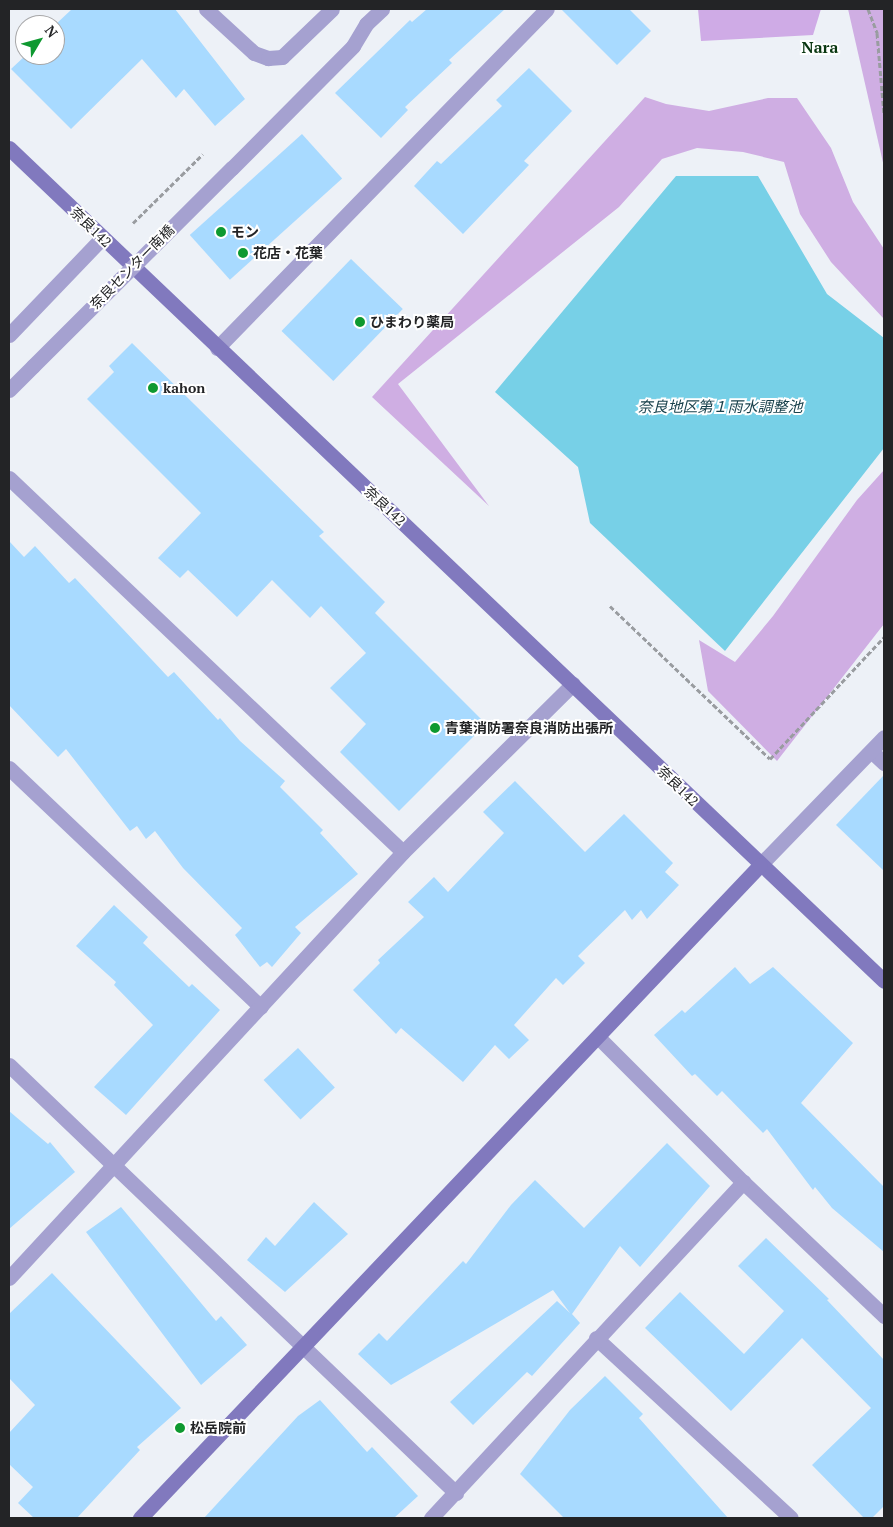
<!DOCTYPE html>
<meta charset="utf-8">
<style>
body{margin:0}
#map{position:relative;width:893px;height:1527px;overflow:hidden;background:#edf1f7;font-family:"PT Serif","Noto Sans JP",serif}
div>[style]{position:absolute}
[style*='--x']{left:calc(var(--x)*1px);top:calc(var(--y)*1px);width:calc(var(--w)*1px);rotate:calc(var(--a)*1deg)}
.green>*{inset:0;background:#cfaee3}
.forest>*{inset:0;background:#cfabe6}
.water>*{inset:0;background:#77d0e7}
.building>*{inset:0;background:#a8daff;transform-origin:0 0}
.path>*{height:3px;margin-top:-1.5px;transform-origin:0;background:repeating-linear-gradient(90deg,#999ca0 0 5px,transparent 0 7.5px)}
.street>*{height:15px;margin:-7.5px;padding:0 7.5px;transform-origin:7.5px;border-radius:7.5px;background:#a5a1d0}
.secondary>*{height:15px;margin:-7.5px;padding:0 7.5px;transform-origin:7.5px;border-radius:7.5px;background:#8179be}
.street-bridge>*{height:15px;margin:-7.5px;padding:0 7.5px;transform-origin:7.5px;border-radius:7.5px;background:#a5a1d0}
.dots>*{width:14px;height:14px;translate:-50% -50%;box-sizing:border-box;border:2px solid #fff;border-radius:50%}
span{translate:-50% -50%;white-space:nowrap;text-align:center;line-height:1.15;-webkit-text-stroke:4px #fff;paint-order:stroke}
.street-label{font-size:14px;color:#232426}
.poi-label{font-size:14px;color:#232426;font-weight:700}
.left{translate:0 -50%;text-align:left}
.water-label{font-size:15px;color:#18414c;font-style:italic}
.quarter-label{font-size:16px;color:#0a3711;font-weight:700}
.frame{position:absolute;inset:0;border:10px solid #232426;pointer-events:none}
.north{position:absolute;left:15px;top:15px;width:50px;height:50px;box-sizing:border-box;background:#fff;border:1px solid #a7a7a8;border-radius:50%;rotate:53deg;font-size:14px;font-weight:700;line-height:20px;text-align:center;color:#232426}
.north::after{content:'';display:block;margin:auto;width:18px;height:22px;background:#0e9930;clip-path:polygon(50% 0,100% 100%,50% 72%,0 100%)}
</style>
<div id="map">
<div class="green">
<i style="clip-path:polygon(848px 9px,884px 9px,884px 167px)"></i>
<i style="clip-path:polygon(645px 97px,666px 104px,709px 111px,768px 98px,797px 98px,831px 148px,853px 202px,884px 249px,884px 319px,831px 262px,800px 214px,784px 162px,743px 152px,697px 148px,662px 159px,619px 207px,398px 384px,489px 506px,372px 397px)"></i>
<i style="clip-path:polygon(884px 470px,884px 624px,777px 761px,708px 691px,699px 640px,735px 662px,773px 616px,857px 500px)"></i>
</div>
<div class="forest">
<i style="clip-path:polygon(698px 9px,821px 9px,813px 35px,701px 41px)"></i>
</div>
<div class="water">
<i style="clip-path:polygon(676px 176px,758px 176px,827px 294px,884px 338px,884px 448px,725px 651px,590px 523px,578px 467px,495px 392px)"></i>
</div>
<div class="building">
<i style="clip-path:polygon(72px 9px,175px 9px,245px 99px,215px 126px,184px 89px,176px 98px,142px 59px,71px 129px,11px 69px,26px 55px,55px 55px,55px 25px)"></i>
<i style="clip-path:polygon(427px 9px,505px 9px,449px 60px,452px 63px,405px 107px,408px 110px,381px 138px,335px 93px,410px 20px,412px 22px)"></i>
<i style="clip-path:polygon(561px 9px,629px 9px,651px 31px,617px 65px)"></i>
<i style="clip-path:polygon(529px 68px,572px 111px,524px 161px,529px 165px,463px 234px,414px 186px,437px 161px,441px 164px,502px 106px,496px 100px)"></i>
<i style="left:302px;top:134px;width:60px;height:151px;rotate:48deg"></i>
<i style="left:351px;top:259px;width:72px;height:100px;rotate:44deg"></i>
<i style="clip-path:polygon(132px 343px,324px 532px,319px 536px,385px 602px,375px 613px,486px 724px,399px 811px,340px 752px,366px 724px,330px 688px,366px 653px,321px 606px,310px 618px,272px 580px,237px 617px,188px 570px,180px 578px,158px 558px,201px 513px,87px 399px,114px 372px,109px 366px)"></i>
<i style="clip-path:polygon(9px 541px,24px 557px,35px 546px,69px 583px,75px 578px,168px 677px,174px 672px,218px 720px,220px 718px,240px 741px,285px 781px,280px 787px,323px 830px,320px 833px,358px 874px,295px 927px,301px 933px,272px 967px,267px 962px,260px 967px,235px 935px,242px 928px,183px 868px,155px 831px,146px 839px,137px 826px,130px 831px,66px 749px,58px 757px,9px 705px)"></i>
<i style="clip-path:polygon(884px 775px,884px 871px,836px 825px)"></i>
<i style="clip-path:polygon(515px 781px,585px 852px,624px 814px,673px 863px,665px 872px,679px 885px,647px 919px,641px 910px,632px 920px,625px 910px,578px 956px,585px 963px,563px 985px,556px 978px,514px 1025px,529px 1040px,509px 1059px,495px 1045px,463px 1082px,401px 1028px,396px 1034px,353px 990px,380px 963px,378px 960px,424px 917px,408px 902px,434px 877px,448px 892px,504px 833px,483px 812px)"></i>
<i style="clip-path:polygon(114px 905px,148px 937px,143px 943px,189px 987px,192px 984px,220px 1010px,126px 1115px,94px 1087px,153px 1025px,114px 985px,116px 982px,76px 946px)"></i>
<i style="clip-path:polygon(735px 967px,750px 984px,773px 967px,853px 1043px,801px 1103px,884px 1187px,884px 1252px,832px 1208px,815px 1187px,813px 1190px,767px 1129px,763px 1133px,722px 1091px,717px 1096px,695px 1074px,692px 1076px,654px 1035px,682px 1010px,685px 1013px)"></i>
<i style="left:298px;top:1048px;width:54px;height:47px;rotate:47deg"></i>
<i style="clip-path:polygon(9px 1111px,48px 1144px,50px 1142px,75px 1172px,9px 1229px)"></i>
<i style="clip-path:polygon(667px 1143px,710px 1186px,640px 1267px,620px 1246px,572px 1314px,580px 1323px,532px 1376px,527px 1372px,473px 1425px,450px 1402px,557px 1301px,570px 1313px,553px 1290px,391px 1385px,358px 1354px,379px 1333px,387px 1341px,463px 1261px,466px 1264px,511px 1205px,535px 1180px,584px 1228px)"></i>
<i style="clip-path:polygon(314px 1202px,348px 1234px,285px 1292px,247px 1260px,266px 1237px,275px 1246px)"></i>
<i style="clip-path:polygon(121px 1207px,216px 1321px,221px 1316px,247px 1345px,201px 1385px,86px 1232px)"></i>
<i style="clip-path:polygon(766px 1238px,829px 1299px,827px 1300px,884px 1360px,884px 1506px,872px 1518px,864px 1518px,812px 1465px,871px 1408px,802px 1338px,731px 1411px,645px 1328px,680px 1292px,744px 1354px,784px 1311px,738px 1266px)"></i>
<i style="clip-path:polygon(52px 1273px,181px 1408px,137px 1447px,140px 1450px,77px 1518px,34px 1518px,18px 1503px,33px 1487px,9px 1464px,9px 1433px,35px 1405px,9px 1378px,9px 1314px)"></i>
<i style="clip-path:polygon(605px 1376px,643px 1414px,639px 1418px,728px 1518px,564px 1518px,520px 1474px,570px 1410px)"></i>
<i style="clip-path:polygon(320px 1400px,367px 1452px,372px 1447px,418px 1496px,394px 1518px,204px 1518px,298px 1416px)"></i>
</div>
<div class="path">
<i style="--x:868;--y:9;--w:26;--a:69"></i>
<i style="--x:877;--y:33;--w:82;--a:85.1"></i>
<i style="--x:133;--y:223;--w:98;--a:-44.6"></i>
<i style="--x:610;--y:606;--w:221;--a:43.7"></i>
<i style="--x:770;--y:759;--w:167;--a:-46.9"></i>
</div>
<div class="street">
<i style="--x:206;--y:9;--w:65;--a:42.5"></i>
<i style="--x:254;--y:53;--w:15;--a:20"></i>
<i style="--x:268;--y:58;--w:14;--a:-4"></i>
<i style="--x:282;--y:57;--w:69;--a:-43.8"></i>
<i style="--x:232;--y:168;--w:172;--a:-45.2"></i>
<i style="--x:353;--y:46;--w:26;--a:-59"></i>
<i style="--x:366;--y:24;--w:22;--a:-43"></i>
<i style="--x:9;--y:335;--w:134;--a:-46.2"></i>
<i style="--x:217;--y:348;--w:473;--a:-45.8"></i>
<i style="--x:9;--y:390;--w:34;--a:-45"></i>
<i style="--x:9;--y:478;--w:543;--a:43.51"></i>
<i style="--x:871;--y:751;--w:18;--a:43"></i>
<i style="--x:9;--y:768;--w:347;--a:43.5"></i>
<i style="--x:760;--y:865;--w:178;--a:-45.9"></i>
<i style="--x:598;--y:1037;--w:205;--a:45"></i>
<i style="--x:743;--y:1182;--w:195;--a:43.5"></i>
<i style="--x:9;--y:1065;--w:619;--a:43.76"></i>
<i style="--x:9;--y:1278;--w:580;--a:-47.23"></i>
<i style="--x:403;--y:852;--w:239;--a:-44.7"></i>
<i style="--x:596;--y:1338;--w:265;--a:42.7"></i>
<i style="--x:431;--y:1518;--w:459;--a:-47.1"></i>
</div>
<div class="secondary">
<i style="--x:9;--y:148;--w:1208;--a:43.59"></i>
<i style="--x:140;--y:1518;--w:900;--a:-46.48"></i>
</div>
<div class="street-bridge">
<i style="--x:33;--y:366;--w:281;--a:-44.9"></i>
</div>
<div class="dots">
<i style="left:221px;top:232px;background:#0e9930"></i>
<i style="left:243px;top:253px;background:#0e9930"></i>
<i style="left:360px;top:322px;background:#0e9930"></i>
<i style="left:153px;top:388px;background:#0e9930"></i>
<i style="left:435px;top:728px;background:#0e9930"></i>
<i style="left:180px;top:1428px;background:#0e9930"></i>
</div>
<div class="street-label">
<span style="left:91px;top:227px;rotate:44deg">奈良142</span>
<span style="left:132px;top:267px;rotate:-45deg">奈良センター南橋</span>
<span style="left:385px;top:506px;rotate:43deg">奈良142</span>
<span style="left:678px;top:786px;rotate:44deg">奈良142</span>
</div>
<div class="poi-label">
<span class="left" style="left:231px;top:232px">モン</span>
<span class="left" style="left:253px;top:253px">花店・花葉</span>
<span class="left" style="left:370px;top:322px">ひまわり薬局</span>
<span class="left" style="left:163px;top:388px">kahon</span>
<span class="left" style="left:445px;top:728px">青葉消防署奈良消防出張所</span>
<span class="left" style="left:190px;top:1428px">松岳院前</span>
</div>
<div class="water-label">
<span style="left:720px;top:407px">奈良地区第１雨水調整池</span>
</div>
<div class="quarter-label">
<span style="left:820px;top:47px">Nara</span>
</div>
<div class="frame"></div>
<div class="north">N</div>
</div>
